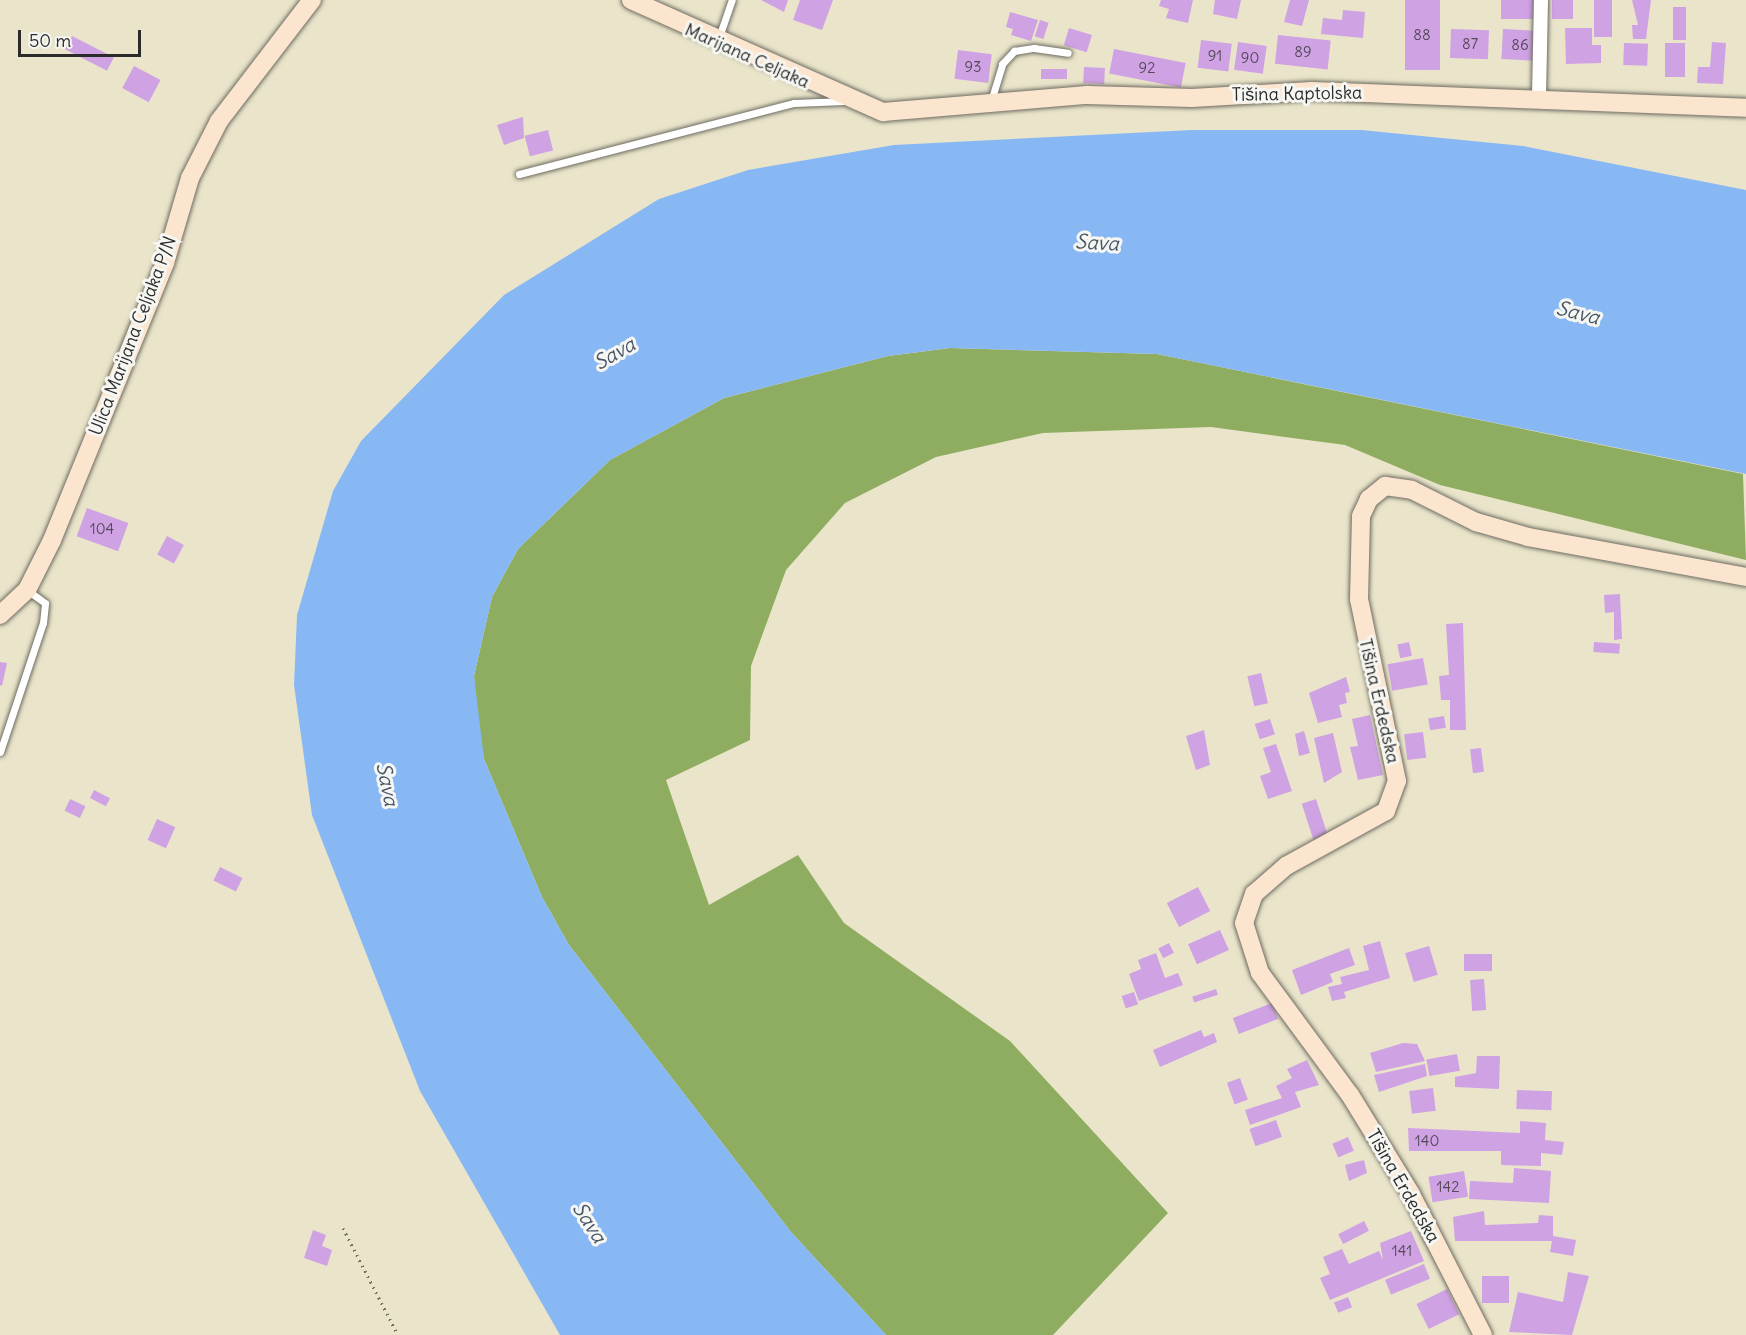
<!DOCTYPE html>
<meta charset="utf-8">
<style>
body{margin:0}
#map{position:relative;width:1746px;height:1335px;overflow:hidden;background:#eae5ca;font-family:Delius,sans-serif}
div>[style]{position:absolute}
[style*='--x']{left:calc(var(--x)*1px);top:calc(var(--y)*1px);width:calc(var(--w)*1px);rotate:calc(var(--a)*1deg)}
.forest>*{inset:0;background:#8fad61}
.water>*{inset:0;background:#88b8f4}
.building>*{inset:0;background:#cfa2e4;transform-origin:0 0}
.path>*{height:3px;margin-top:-1.5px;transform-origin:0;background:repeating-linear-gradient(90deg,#6e6c63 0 1.5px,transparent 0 6px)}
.roads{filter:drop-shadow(0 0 2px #6e6c63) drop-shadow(0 0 2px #6e6c63)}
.lane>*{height:7px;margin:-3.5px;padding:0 3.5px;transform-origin:3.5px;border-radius:3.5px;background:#fff}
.street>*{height:14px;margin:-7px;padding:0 7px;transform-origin:7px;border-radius:7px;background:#fff}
.secondary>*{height:18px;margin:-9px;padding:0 9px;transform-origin:9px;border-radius:9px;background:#fce5cf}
span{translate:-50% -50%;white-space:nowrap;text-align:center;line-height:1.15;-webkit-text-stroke:6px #f6f6f2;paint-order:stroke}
.number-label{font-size:15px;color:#544959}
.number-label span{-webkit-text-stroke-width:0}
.street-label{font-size:18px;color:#2b2b2b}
.water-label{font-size:20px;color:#475567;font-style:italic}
.scale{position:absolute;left:18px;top:30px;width:123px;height:27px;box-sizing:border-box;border:3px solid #2b2b2b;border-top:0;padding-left:8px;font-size:18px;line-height:21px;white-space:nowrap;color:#2b2b2b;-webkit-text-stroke:4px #f6f6f2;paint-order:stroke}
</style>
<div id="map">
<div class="forest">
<i style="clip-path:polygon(950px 348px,1157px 354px,1743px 474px,1746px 560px,1440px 485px,1345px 445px,1211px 427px,1043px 433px,936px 457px,845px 503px,786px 570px,751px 666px,750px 740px,666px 780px,709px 905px,798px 855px,844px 923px,1010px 1041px,1168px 1213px,1053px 1335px,886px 1335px,791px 1232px,569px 945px,542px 897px,484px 759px,478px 722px,474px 676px,492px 597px,518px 549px,610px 460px,724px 398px,888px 356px)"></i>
</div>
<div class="water">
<i style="clip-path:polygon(1192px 130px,1361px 130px,1523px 146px,1746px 190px,1746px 474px,1157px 354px,950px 348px,888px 356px,724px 398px,610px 460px,518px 549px,492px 597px,474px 676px,484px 759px,542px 897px,569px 945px,791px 1232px,886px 1335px,560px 1335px,420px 1091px,312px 815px,294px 685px,297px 615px,333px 491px,361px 441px,504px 295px,659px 199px,748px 170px,894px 145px)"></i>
</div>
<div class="building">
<i style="clip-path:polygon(761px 0,788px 0,784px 12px)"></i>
<i style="clip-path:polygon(800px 0,833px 0,822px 30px,793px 20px)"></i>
<i style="clip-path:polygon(1161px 0,1193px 0,1188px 23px,1166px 18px,1169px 9px,1159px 6px)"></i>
<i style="clip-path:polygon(1215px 0,1241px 0,1237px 19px,1213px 14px)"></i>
<i style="clip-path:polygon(1290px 0,1309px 0,1302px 26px,1284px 22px)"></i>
<i style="left:1405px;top:0;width:35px;height:70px"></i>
<i style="left:1501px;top:0;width:32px;height:19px"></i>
<i style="left:1552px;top:0;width:21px;height:19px"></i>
<i style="left:1594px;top:0;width:18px;height:37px"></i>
<i style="clip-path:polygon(1632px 0,1651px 0,1646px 39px,1633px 39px,1632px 25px,1638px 25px)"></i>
<i style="left:1673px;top:7px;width:13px;height:33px"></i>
<i style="clip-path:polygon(1343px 10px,1365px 12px,1363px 38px,1321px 34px,1323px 18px,1342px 20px)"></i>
<i style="clip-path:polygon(1010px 12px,1038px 20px,1031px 41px,1011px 35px,1013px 29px,1006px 27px)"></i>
<i style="left:1040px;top:20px;width:9px;height:17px;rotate:18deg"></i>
<i style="left:1069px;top:28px;width:24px;height:18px;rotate:17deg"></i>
<i style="clip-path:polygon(1565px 28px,1592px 28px,1592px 45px,1601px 45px,1601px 63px,1566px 64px)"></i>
<i style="left:1451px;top:29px;width:38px;height:29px;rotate:2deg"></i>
<i style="left:1503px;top:29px;width:36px;height:30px;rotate:3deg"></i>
<i style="left:1278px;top:35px;width:53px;height:29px;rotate:6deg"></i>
<i style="left:72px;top:36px;width:47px;height:15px;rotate:27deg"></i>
<i style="left:1201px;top:40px;width:31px;height:28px;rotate:7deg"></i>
<i style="left:1238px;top:42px;width:29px;height:28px;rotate:8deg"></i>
<i style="clip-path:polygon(1712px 42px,1726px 43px,1723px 84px,1697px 83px,1698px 67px,1710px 67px)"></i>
<i style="left:1624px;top:43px;width:24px;height:22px;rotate:2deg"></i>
<i style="left:1665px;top:43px;width:20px;height:34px"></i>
<i style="left:1114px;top:49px;width:73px;height:25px;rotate:11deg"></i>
<i style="left:958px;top:50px;width:34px;height:29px;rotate:7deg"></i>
<i style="left:134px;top:66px;width:30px;height:25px;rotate:28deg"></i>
<i style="left:1084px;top:67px;width:21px;height:16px;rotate:3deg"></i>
<i style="left:1041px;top:69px;width:26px;height:10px"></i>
<i style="clip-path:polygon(523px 117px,524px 138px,504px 145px,497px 125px)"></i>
<i style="left:548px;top:130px;width:21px;height:24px;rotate:76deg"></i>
<i style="left:87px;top:508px;width:44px;height:30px;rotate:20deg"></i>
<i style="left:167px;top:536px;width:19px;height:21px;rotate:28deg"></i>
<i style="clip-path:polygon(1620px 594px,1622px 639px,1614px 640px,1614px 612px,1605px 613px,1604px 595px)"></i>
<i style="clip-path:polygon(1463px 623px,1466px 730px,1450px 730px,1450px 700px,1441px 700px,1439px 676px,1449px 675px,1446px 624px)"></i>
<i style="left:1409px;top:642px;width:14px;height:12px;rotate:78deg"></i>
<i style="left:1594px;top:642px;width:26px;height:10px;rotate:4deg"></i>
<i style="left:1423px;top:658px;width:27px;height:36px;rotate:80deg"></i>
<i style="clip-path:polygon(0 662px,7px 663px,2px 686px,0 685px)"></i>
<i style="left:1261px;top:673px;width:31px;height:14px;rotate:77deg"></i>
<i style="clip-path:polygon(1346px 677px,1350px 692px,1345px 693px,1347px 703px,1339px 705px,1342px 717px,1318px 723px,1309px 693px)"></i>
<i style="clip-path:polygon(1370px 715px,1383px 775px,1358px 780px,1350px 747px,1358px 746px,1352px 719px)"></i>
<i style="left:1444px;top:716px;width:12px;height:16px;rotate:81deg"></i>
<i style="left:1270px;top:719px;width:16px;height:16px;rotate:72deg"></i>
<i style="clip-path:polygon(1204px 730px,1210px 765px,1196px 770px,1186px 736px)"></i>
<i style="clip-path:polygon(1304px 731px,1310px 753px,1299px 756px,1295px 734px)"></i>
<i style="left:1423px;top:732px;width:26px;height:19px;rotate:83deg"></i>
<i style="clip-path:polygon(1333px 733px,1342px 772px,1324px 783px,1314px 738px)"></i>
<i style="clip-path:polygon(1276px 744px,1292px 791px,1268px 799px,1260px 776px,1271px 772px,1263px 748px)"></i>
<i style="left:1481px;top:748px;width:24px;height:11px;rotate:83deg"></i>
<i style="left:94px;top:790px;width:18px;height:9px;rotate:27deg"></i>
<i style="left:70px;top:799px;width:17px;height:13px;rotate:25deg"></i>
<i style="left:1316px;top:799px;width:38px;height:15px;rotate:72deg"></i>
<i style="left:157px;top:819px;width:20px;height:23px;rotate:24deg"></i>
<i style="left:220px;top:867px;width:25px;height:15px;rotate:26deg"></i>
<i style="left:1198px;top:887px;width:27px;height:35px;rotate:63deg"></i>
<i style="left:1220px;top:930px;width:22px;height:35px;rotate:66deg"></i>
<i style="clip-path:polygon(1380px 941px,1390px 978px,1344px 992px,1346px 998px,1332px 1001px,1328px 987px,1342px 984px,1340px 977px,1369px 970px,1363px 946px)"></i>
<i style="left:1169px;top:943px;width:11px;height:12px;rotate:63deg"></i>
<i style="left:1429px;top:946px;width:30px;height:25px;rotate:73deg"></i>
<i style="clip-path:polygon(1349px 948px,1355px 965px,1330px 974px,1333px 982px,1301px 995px,1292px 970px)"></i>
<i style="clip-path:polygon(1156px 953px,1165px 978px,1178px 973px,1183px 985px,1139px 1001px,1129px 974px,1141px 969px,1138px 960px)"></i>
<i style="left:1464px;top:954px;width:28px;height:17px"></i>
<i style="left:1484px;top:979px;width:31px;height:14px;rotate:86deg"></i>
<i style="left:1216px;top:989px;width:6px;height:25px;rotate:72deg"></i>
<i style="left:1134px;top:992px;width:13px;height:13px;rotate:72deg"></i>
<i style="left:1272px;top:1003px;width:17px;height:42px;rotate:69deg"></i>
<i style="clip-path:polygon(1201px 1030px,1204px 1037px,1214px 1033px,1217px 1042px,1160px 1067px,1153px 1050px)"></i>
<i style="clip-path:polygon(1403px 1043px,1417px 1044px,1425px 1061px,1376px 1072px,1370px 1053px)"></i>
<i style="left:1457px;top:1054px;width:17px;height:31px;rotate:80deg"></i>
<i style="clip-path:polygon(1477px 1056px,1500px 1056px,1499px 1089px,1455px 1087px,1455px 1077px,1476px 1073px)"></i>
<i style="clip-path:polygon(1307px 1060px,1319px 1085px,1295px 1092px,1301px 1107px,1250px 1125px,1245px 1110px,1282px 1098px,1276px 1086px,1292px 1078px,1287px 1069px)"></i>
<i style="clip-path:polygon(1425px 1064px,1427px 1076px,1379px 1092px,1374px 1075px)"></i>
<i style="left:1240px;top:1078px;width:23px;height:14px;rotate:70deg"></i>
<i style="left:1433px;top:1088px;width:23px;height:24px;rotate:83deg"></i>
<i style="left:1517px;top:1090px;width:35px;height:19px;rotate:2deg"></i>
<i style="left:1276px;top:1120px;width:18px;height:28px;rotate:71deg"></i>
<i style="clip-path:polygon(1520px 1121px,1546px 1123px,1545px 1140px,1564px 1142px,1562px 1155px,1541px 1153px,1541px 1166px,1501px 1165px,1501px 1151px,1409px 1151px,1408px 1128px,1520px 1133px)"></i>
<i style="left:1348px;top:1137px;width:15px;height:17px;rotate:67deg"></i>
<i style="clip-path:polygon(1364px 1160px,1367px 1173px,1349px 1181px,1345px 1165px)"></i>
<i style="clip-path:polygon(1514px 1168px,1551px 1171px,1549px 1203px,1469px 1199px,1470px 1181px,1513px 1183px)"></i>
<i style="left:1464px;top:1171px;width:26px;height:36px;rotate:81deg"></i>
<i style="clip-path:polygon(1484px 1211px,1485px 1225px,1538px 1223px,1539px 1215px,1553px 1216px,1553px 1236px,1576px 1240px,1573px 1256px,1550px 1252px,1552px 1241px,1455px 1241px,1453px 1217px)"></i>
<i style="left:1364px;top:1221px;width:11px;height:29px;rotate:63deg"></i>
<i style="clip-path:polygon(313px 1230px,326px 1235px,322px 1246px,332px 1250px,327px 1266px,304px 1258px)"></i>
<i style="clip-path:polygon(1411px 1231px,1424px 1261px,1330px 1300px,1320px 1278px,1330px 1274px,1323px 1257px,1342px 1249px,1349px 1264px,1379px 1251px,1383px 1260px,1380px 1243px)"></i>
<i style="left:1424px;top:1264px;width:16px;height:42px;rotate:68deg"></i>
<i style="clip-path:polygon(1568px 1272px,1589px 1276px,1572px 1335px,1509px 1332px,1518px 1292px,1563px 1302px)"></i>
<i style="left:1482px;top:1276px;width:27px;height:27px"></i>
<i style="left:1447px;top:1289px;width:28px;height:34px;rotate:64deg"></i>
<i style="left:1348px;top:1297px;width:11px;height:15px;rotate:68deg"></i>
</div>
<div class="path">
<i style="--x:343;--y:1228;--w:120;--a:62.8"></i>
</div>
<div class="roads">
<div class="lane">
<i style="--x:719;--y:37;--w:39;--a:-71"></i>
<i style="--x:991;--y:101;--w:39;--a:-73"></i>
<i style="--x:1002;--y:64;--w:18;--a:-47"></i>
<i style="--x:1014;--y:51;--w:20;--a:-9"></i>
<i style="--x:1034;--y:48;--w:34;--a:8"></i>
<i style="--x:519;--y:174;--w:284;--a:-14.5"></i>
<i style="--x:794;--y:103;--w:50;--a:-2.3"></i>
<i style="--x:0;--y:752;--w:136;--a:-71.6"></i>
<i style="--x:43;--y:623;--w:20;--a:-84"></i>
<i style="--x:45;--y:603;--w:22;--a:-144"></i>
</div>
<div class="street">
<i style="--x:1539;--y:96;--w:96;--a:-88.8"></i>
</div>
<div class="secondary">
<i style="--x:631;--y:0;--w:276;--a:24"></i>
<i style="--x:883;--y:112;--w:205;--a:-4.8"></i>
<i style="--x:1087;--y:95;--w:105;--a:1.6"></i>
<i style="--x:1192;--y:98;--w:120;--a:-3.3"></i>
<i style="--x:1312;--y:91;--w:434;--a:2.2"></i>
<i style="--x:0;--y:615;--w:37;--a:-43"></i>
<i style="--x:27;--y:590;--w:56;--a:-63.4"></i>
<i style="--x:52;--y:540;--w:299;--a:-67.8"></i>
<i style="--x:165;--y:263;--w:89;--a:-73.6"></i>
<i style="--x:190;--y:178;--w:64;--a:-63"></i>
<i style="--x:219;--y:121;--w:153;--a:-52.5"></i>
<i style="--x:1483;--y:1335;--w:158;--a:-117.1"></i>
<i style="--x:1411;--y:1194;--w:116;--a:-121.6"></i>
<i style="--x:1350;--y:1095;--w:152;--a:-126.4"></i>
<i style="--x:1260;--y:973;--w:52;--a:-107.7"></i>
<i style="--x:1244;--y:923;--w:31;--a:-71"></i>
<i style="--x:1254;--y:894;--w:43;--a:-41.2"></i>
<i style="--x:1286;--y:866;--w:114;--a:-28.8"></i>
<i style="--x:1386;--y:811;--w:32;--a:-70"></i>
<i style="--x:1397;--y:781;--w:186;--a:-101.8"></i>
<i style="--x:1359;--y:599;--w:83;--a:-88.6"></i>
<i style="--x:1361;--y:516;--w:19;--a:-65"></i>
<i style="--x:1369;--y:499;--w:21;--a:-39"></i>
<i style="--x:1385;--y:486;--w:27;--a:8"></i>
<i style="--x:1412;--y:490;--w:72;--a:26.6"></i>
<i style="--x:1476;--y:522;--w:54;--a:16.1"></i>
<i style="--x:1528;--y:537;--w:222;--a:10.4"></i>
</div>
</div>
<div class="number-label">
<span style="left:1422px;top:35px">88</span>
<span style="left:1470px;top:44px">87</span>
<span style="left:1520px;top:45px">86</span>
<span style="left:1303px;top:52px">89</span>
<span style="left:1215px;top:56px">91</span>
<span style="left:1250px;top:58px">90</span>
<span style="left:973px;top:67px">93</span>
<span style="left:1147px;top:68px">92</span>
<span style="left:102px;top:529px">104</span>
<span style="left:1427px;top:1141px">140</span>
<span style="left:1448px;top:1187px">142</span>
<span style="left:1402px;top:1251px">141</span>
</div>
<div class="street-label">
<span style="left:747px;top:56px;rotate:24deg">Marijana Celjaka</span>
<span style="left:1297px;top:94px;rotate:-1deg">Tišina Kaptolska</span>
<span style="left:133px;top:336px;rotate:-69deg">Ulica Marijana Celjaka P/N</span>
<span style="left:1379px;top:701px;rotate:77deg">Tišina Erdedska</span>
<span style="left:1403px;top:1186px;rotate:60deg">Tišina Erdedska</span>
</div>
<div class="water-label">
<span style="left:1097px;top:242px;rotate:3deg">Sava</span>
<span style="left:1578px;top:312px;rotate:14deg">Sava</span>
<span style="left:614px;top:353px;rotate:-30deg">Sava</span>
<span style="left:388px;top:784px;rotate:78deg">Sava</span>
<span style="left:590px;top:1222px;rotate:57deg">Sava</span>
</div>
<div class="scale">50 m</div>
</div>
